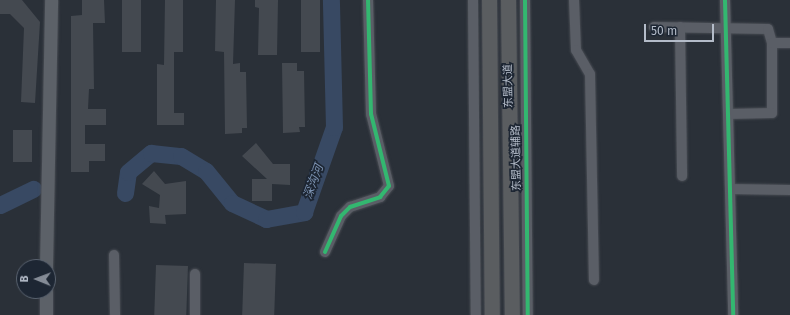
<!DOCTYPE html>
<meta charset="utf-8">
<style>
body{margin:0}
#map{position:relative;width:790px;height:315px;overflow:hidden;background:#2a3038;font-family:"Fira Sans","Noto Sans SC",sans-serif}
div>[style]{position:absolute}
[style*='--x']{left:calc(var(--x)*1px);top:calc(var(--y)*1px);width:calc(var(--w)*1px);rotate:calc(var(--a)*1deg)}
.river>*{height:17px;margin:-8.5px;padding:0 8.5px;transform-origin:8.5px;border-radius:8.5px;background:#384963}
.building>*{inset:0;background:#444950;transform-origin:0 0}
.roads{filter:drop-shadow(0 0 1px #484c53) drop-shadow(0 0 1px #484c53)}
.minor>*{height:10px;margin:-5px;padding:0 5px;transform-origin:5px;border-radius:5px;background:#5a5e66}
.major>*{height:13px;margin:-6.5px;padding:0 6.5px;transform-origin:6.5px;border-radius:6.5px;background:#5c6168}
.highway>*{height:15px;margin:-7.5px;padding:0 7.5px;transform-origin:7.5px;border-radius:7.5px;background:#5a5d60}
.cycleway>*{height:4px;margin:-2px;padding:0 2px;transform-origin:2px;border-radius:2px;background:#33b770}
span{translate:-50% -50%;white-space:nowrap;text-align:center;line-height:1.15;-webkit-text-stroke:3.5px #1d2633;paint-order:stroke}
.street-label{font-size:11px;color:#b4bcc9}
.water-label{font-size:12px;color:#7c92b1;font-style:italic}
.north{position:absolute;left:16px;top:259px;width:40px;height:40px;box-sizing:border-box;background:#1d2633;border:1px solid #59626f;border-radius:50%;rotate:271deg;font-size:11px;font-weight:700;line-height:16px;text-align:center;color:#b4bcc9}
.north::after{content:'';display:block;margin:auto;width:14px;height:18px;background:#848b96;clip-path:polygon(50% 0,100% 100%,50% 72%,0 100%)}
.scale{position:absolute;left:644px;top:24px;width:70px;height:18px;box-sizing:border-box;border:2px solid #b4bcc9;border-top:0;padding-left:5px;font-size:12px;line-height:14px;white-space:nowrap;color:#b4bcc9;-webkit-text-stroke:3px #1d2633;paint-order:stroke}
</style>
<div id="map">
<div class="river">
<i style="--x:125;--y:193;--w:21;--a:-82"></i>
<i style="--x:128;--y:172;--w:30;--a:-40"></i>
<i style="--x:151;--y:153;--w:30;--a:6"></i>
<i style="--x:181;--y:156;--w:29;--a:31"></i>
<i style="--x:206;--y:171;--w:41;--a:50.9"></i>
<i style="--x:232;--y:203;--w:38;--a:25"></i>
<i style="--x:266;--y:219;--w:39;--a:-10"></i>
<i style="--x:304;--y:212;--w:90;--a:-70.6"></i>
<i style="--x:334;--y:127;--w:127;--a:-91.4"></i>
<i style="--x:0;--y:205;--w:37;--a:-26"></i>
</div>
<div class="building">
<i style="clip-path:polygon(0 0,22px 0,40px 22px,35px 103px,21px 102px,24px 28px,10px 14px,0 14px)"></i>
<i style="clip-path:polygon(82px 0,104px 0,105px 23px,93px 23px,94px 89px,89px 89px,88px 109px,106px 109px,106px 125px,85px 125px,85px 144px,105px 144px,105px 161px,89px 161px,89px 172px,71px 172px,71px 16px,82px 15px)"></i>
<i style="left:122px;top:0;width:19px;height:52px"></i>
<i style="clip-path:polygon(165px 0,183px 0,183px 52px,174px 52px,174px 113px,184px 113px,184px 125px,157px 125px,157px 64px,164px 65px)"></i>
<i style="clip-path:polygon(216px 0,235px 0,233px 64px,240px 63px,240px 72px,246px 72px,247px 128px,242px 128px,242px 133px,225px 134px,224px 52px,215px 51px)"></i>
<i style="clip-path:polygon(255px 0,278px 0,277px 55px,258px 55px,259px 8px,255px 7px)"></i>
<i style="left:301px;top:0;width:19px;height:52px"></i>
<i style="clip-path:polygon(282px 63px,297px 63px,297px 71px,304px 71px,305px 127px,299px 127px,300px 132px,283px 133px)"></i>
<i style="left:13px;top:130px;width:19px;height:32px"></i>
<i style="clip-path:polygon(256px 143px,273px 164px,290px 164px,290px 185px,272px 184px,272px 201px,252px 201px,252px 179px,267px 179px,242px 156px)"></i>
<i style="clip-path:polygon(154px 171px,165px 184px,186px 181px,186px 214px,165px 215px,166px 224px,150px 223px,149px 206px,159px 208px,160px 195px,142px 184px)"></i>
<i style="left:244px;top:263px;width:32px;height:52px;rotate:2deg"></i>
<i style="left:156px;top:265px;width:32px;height:50px;rotate:2deg"></i>
</div>
<div class="roads">
<div class="minor">
<i style="--x:473;--y:0;--w:315;--a:89.5"></i>
<i style="--x:525;--y:0;--w:315;--a:89.5"></i>
<i style="--x:574;--y:0;--w:50;--a:87.7"></i>
<i style="--x:576;--y:50;--w:28;--a:60"></i>
<i style="--x:590;--y:74;--w:206;--a:88.9"></i>
<i style="--x:725;--y:0;--w:315;--a:88.5"></i>
<i style="--x:654;--y:27;--w:114;--a:1"></i>
<i style="--x:768;--y:29;--w:15;--a:74"></i>
<i style="--x:772;--y:43;--w:70;--a:90"></i>
<i style="--x:772;--y:113;--w:44;--a:178.7"></i>
<i style="--x:680;--y:27;--w:149;--a:89.2"></i>
<i style="--x:772;--y:43;--w:18;--a:0"></i>
<i style="--x:730;--y:189;--w:60;--a:1"></i>
<i style="--x:325;--y:252;--w:39;--a:-66"></i>
<i style="--x:341;--y:216;--w:13;--a:-45"></i>
<i style="--x:350;--y:207;--w:32;--a:-18"></i>
<i style="--x:380;--y:197;--w:14;--a:-51"></i>
<i style="--x:389;--y:186;--w:74;--a:-104"></i>
<i style="--x:371;--y:114;--w:114;--a:-91.5"></i>
<i style="--x:114;--y:255;--w:60;--a:89"></i>
<i style="--x:195;--y:315;--w:41;--a:-90"></i>
</div>
<div class="major">
<i style="--x:46;--y:267;--w:267;--a:-88.9"></i>
<i style="--x:46;--y:315;--w:24;--a:-90"></i>
</div>
<div class="highway">
<i style="--x:489;--y:0;--w:315;--a:89.5"></i>
<i style="--x:508;--y:0;--w:315;--a:89.3"></i>
</div>
</div>
<div class="cycleway">
<i style="--x:525;--y:0;--w:315;--a:89.5"></i>
<i style="--x:725;--y:0;--w:315;--a:88.5"></i>
<i style="--x:325;--y:252;--w:39;--a:-66"></i>
<i style="--x:341;--y:216;--w:13;--a:-45"></i>
<i style="--x:350;--y:207;--w:32;--a:-18"></i>
<i style="--x:380;--y:197;--w:14;--a:-51"></i>
<i style="--x:389;--y:186;--w:74;--a:-104"></i>
<i style="--x:371;--y:114;--w:114;--a:-91.5"></i>
</div>
<div class="street-label">
<span style="left:509px;top:86px;rotate:-91deg">东盟大道</span>
<span style="left:517px;top:158px;rotate:-91deg">东盟大道辅路</span>
</div>
<div class="water-label">
<span style="left:314px;top:182px;rotate:-70deg">深沟河</span>
</div>
<div class="north">B</div>
<div class="scale">50 m</div>
</div>
